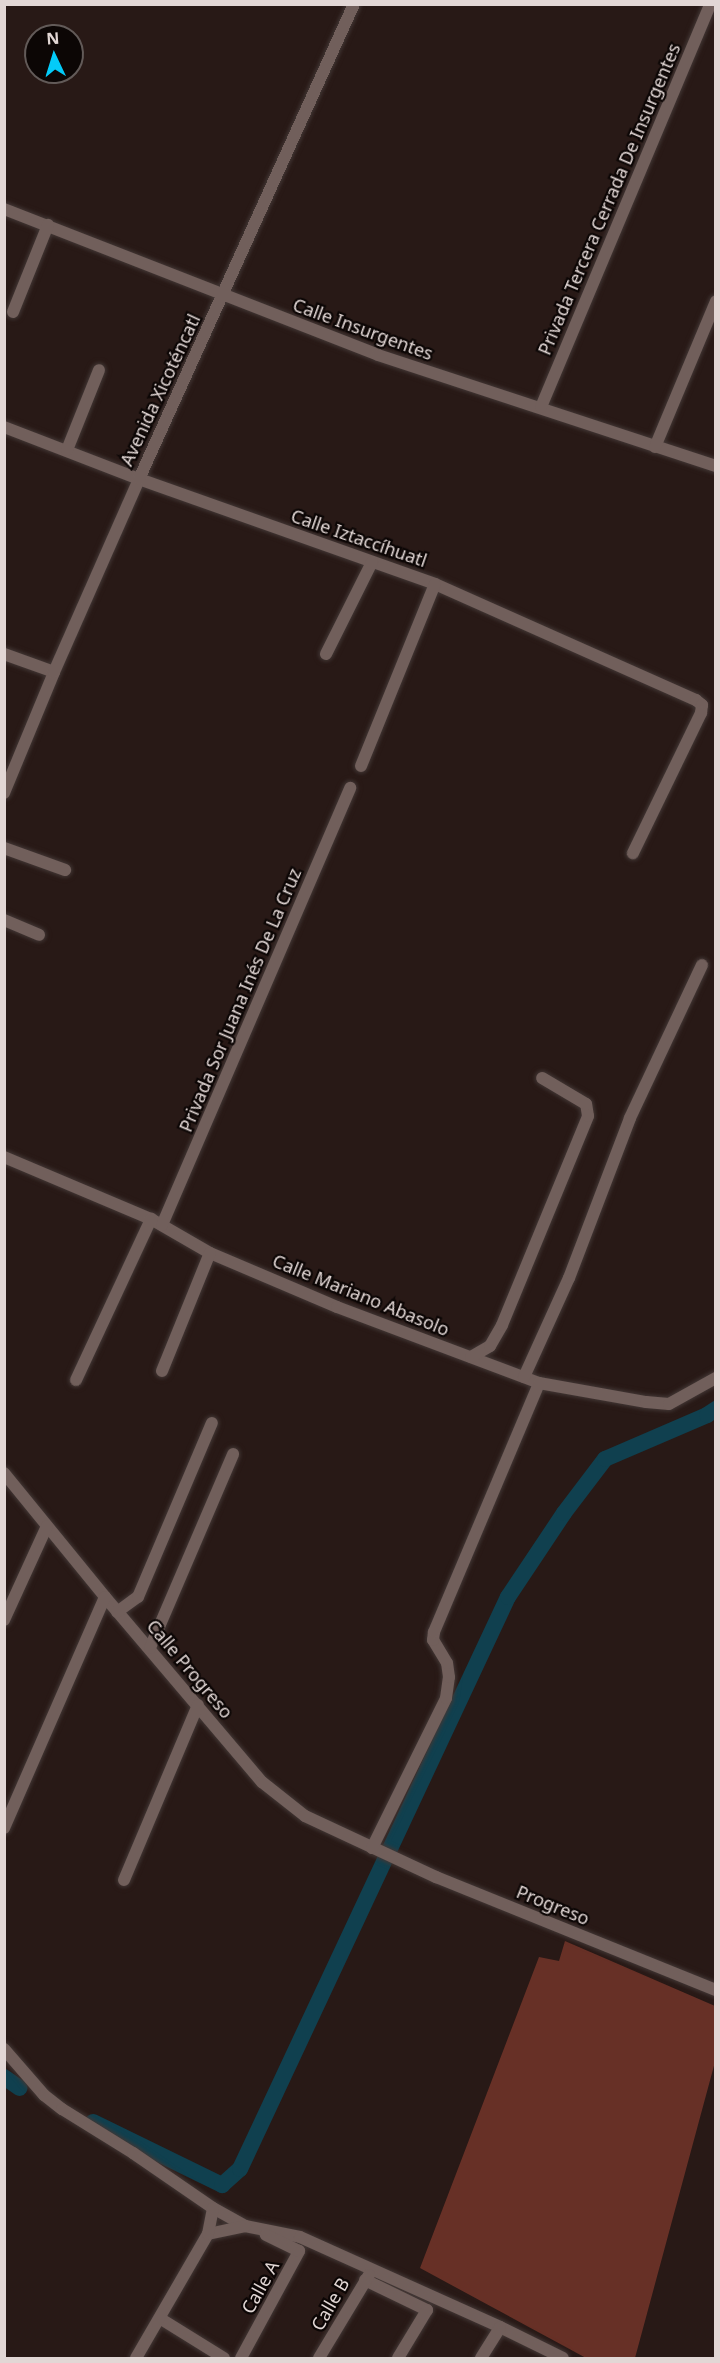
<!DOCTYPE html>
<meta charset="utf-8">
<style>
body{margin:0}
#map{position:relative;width:720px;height:2363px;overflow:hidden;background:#281916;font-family:"Noto Sans",sans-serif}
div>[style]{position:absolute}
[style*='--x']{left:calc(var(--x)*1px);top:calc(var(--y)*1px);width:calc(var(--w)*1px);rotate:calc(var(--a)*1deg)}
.green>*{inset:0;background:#673026}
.river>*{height:16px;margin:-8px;padding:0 8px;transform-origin:8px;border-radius:8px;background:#10404f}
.roads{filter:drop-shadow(0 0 2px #423735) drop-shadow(0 0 2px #423735)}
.street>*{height:12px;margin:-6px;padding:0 6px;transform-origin:6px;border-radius:6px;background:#715f5b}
span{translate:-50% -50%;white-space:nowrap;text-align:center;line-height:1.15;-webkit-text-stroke:4.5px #0c0605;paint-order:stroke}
.street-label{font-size:18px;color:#e2d7d5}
.frame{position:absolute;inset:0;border:6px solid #e2d7d5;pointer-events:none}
.north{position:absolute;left:24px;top:24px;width:60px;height:60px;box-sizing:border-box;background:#0c0605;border:2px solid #625a58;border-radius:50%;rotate:356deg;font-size:16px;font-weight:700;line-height:24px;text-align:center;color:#e2d7d5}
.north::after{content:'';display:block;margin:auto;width:21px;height:27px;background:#03cbf9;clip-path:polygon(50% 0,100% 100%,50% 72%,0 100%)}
</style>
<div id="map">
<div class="green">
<i style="clip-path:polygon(565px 1941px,715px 2006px,715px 2062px,635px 2358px,586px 2358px,420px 2268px,539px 1957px,559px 1961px)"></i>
</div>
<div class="river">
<i style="--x:4;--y:2077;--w:19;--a:35"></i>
<i style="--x:93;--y:2122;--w:144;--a:26"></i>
<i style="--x:222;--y:2185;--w:24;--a:-42"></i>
<i style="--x:240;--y:2169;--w:632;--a:-64.9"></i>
<i style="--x:508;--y:1597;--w:101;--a:-56.3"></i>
<i style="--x:564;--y:1513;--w:68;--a:-52.8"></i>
<i style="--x:605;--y:1459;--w:111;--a:-23.3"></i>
<i style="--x:707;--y:1415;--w:11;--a:-34"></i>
</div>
<div class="roads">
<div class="street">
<i style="--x:4;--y:209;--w:401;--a:21.3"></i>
<i style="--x:378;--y:355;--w:356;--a:18.2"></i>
<i style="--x:13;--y:312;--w:94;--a:-68.1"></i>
<i style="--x:541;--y:407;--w:437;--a:-67.2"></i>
<i style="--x:4;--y:427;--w:145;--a:21.1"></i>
<i style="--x:139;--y:479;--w:314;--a:19.5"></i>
<i style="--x:435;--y:584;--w:286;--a:24"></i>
<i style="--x:696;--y:700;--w:8;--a:40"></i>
<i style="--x:702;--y:705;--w:8;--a:97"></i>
<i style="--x:701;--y:713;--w:156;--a:115.9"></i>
<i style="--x:655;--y:447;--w:158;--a:-67.3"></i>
<i style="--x:67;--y:450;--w:86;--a:-68.2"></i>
<i style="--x:4;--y:654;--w:53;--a:19.8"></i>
<i style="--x:326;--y:654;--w:103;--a:-63.4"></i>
<i style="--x:361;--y:766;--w:196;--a:-67.9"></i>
<i style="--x:4;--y:793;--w:131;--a:-67.5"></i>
<i style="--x:54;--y:672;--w:211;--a:-66.2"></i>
<i style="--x:139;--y:479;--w:521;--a:-65.65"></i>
<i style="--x:4;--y:848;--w:65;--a:19.8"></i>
<i style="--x:4;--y:920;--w:38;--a:23"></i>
<i style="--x:4;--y:1157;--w:160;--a:22.9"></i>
<i style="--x:151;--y:1219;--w:68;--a:30"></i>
<i style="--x:210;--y:1253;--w:138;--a:23"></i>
<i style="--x:337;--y:1307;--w:216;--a:20.6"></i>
<i style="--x:539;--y:1383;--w:109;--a:10.1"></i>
<i style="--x:646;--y:1402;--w:23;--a:5"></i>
<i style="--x:669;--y:1404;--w:54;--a:-29"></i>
<i style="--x:162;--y:1225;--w:476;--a:-66.7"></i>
<i style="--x:471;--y:1357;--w:22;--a:-30"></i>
<i style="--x:490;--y:1346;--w:24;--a:-60"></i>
<i style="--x:502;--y:1325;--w:226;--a:-67.6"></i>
<i style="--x:588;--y:1116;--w:12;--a:-99"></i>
<i style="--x:586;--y:1104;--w:51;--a:-149.4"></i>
<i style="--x:162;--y:1371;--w:127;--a:-67.9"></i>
<i style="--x:524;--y:1377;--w:109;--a:-65.6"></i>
<i style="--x:569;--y:1278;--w:171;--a:-69.1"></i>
<i style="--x:630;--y:1118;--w:169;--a:-64.8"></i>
<i style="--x:76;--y:1380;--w:178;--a:-65"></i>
<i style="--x:4;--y:1473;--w:160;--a:50.8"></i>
<i style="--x:105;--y:1597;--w:243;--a:49.7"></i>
<i style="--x:262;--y:1782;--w:55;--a:38.3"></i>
<i style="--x:305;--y:1816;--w:145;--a:25"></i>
<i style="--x:436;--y:1877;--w:302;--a:22"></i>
<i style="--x:117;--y:1612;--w:26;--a:-36"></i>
<i style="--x:138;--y:1597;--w:189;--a:-67"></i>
<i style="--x:4;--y:1620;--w:103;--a:-65.4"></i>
<i style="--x:150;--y:1648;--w:211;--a:-66.8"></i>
<i style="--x:4;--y:1828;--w:252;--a:-66.4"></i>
<i style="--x:372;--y:1848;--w:167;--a:-63.7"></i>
<i style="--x:446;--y:1698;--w:21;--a:-82"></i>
<i style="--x:449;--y:1677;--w:14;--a:-98"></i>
<i style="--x:447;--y:1663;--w:27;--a:-121"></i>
<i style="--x:433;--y:1640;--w:8;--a:-83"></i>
<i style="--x:434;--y:1632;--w:270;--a:-67.1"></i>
<i style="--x:124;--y:1880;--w:190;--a:-67.1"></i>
<i style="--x:4;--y:2049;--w:61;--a:49"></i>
<i style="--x:44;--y:2095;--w:23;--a:38"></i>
<i style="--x:62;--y:2109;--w:84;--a:31.8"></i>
<i style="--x:133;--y:2153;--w:97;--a:34.5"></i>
<i style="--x:213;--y:2208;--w:37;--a:29"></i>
<i style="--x:245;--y:2226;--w:56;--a:11.3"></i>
<i style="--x:300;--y:2237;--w:219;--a:24.2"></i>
<i style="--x:500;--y:2327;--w:70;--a:26.2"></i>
<i style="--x:208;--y:2234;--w:38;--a:-12"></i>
<i style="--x:365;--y:2280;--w:69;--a:25.8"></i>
<i style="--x:427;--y:2310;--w:56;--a:121.1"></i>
<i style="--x:161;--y:2319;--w:74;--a:31.8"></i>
<i style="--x:136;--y:2358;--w:143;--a:-59.9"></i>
<i style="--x:208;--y:2234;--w:26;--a:-79"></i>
<i style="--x:241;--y:2358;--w:122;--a:-61.5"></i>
<i style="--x:299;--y:2251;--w:37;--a:-154"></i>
<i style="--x:319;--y:2358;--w:97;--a:-58.9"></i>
<i style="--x:481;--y:2358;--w:36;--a:-58"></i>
</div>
</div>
<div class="street-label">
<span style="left:609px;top:199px;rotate:-67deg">Privada Tercera Cerrada De Insurgentes</span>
<span style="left:363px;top:329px;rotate:20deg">Calle Insurgentes</span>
<span style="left:160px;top:390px;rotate:-65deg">Avenida Xicoténcatl</span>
<span style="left:359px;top:538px;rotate:19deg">Calle Iztaccíhuatl</span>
<span style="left:240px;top:1000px;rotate:-67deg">Privada Sor Juana Inés De La Cruz</span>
<span style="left:361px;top:1295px;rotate:22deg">Calle Mariano Abasolo</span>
<span style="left:190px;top:1669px;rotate:50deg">Calle Progreso</span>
<span style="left:553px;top:1905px;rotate:22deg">Progreso</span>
<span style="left:260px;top:2287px;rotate:-61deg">Calle A</span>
<span style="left:330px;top:2304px;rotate:-60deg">Calle B</span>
</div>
<div class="frame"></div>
<div class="north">N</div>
</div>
